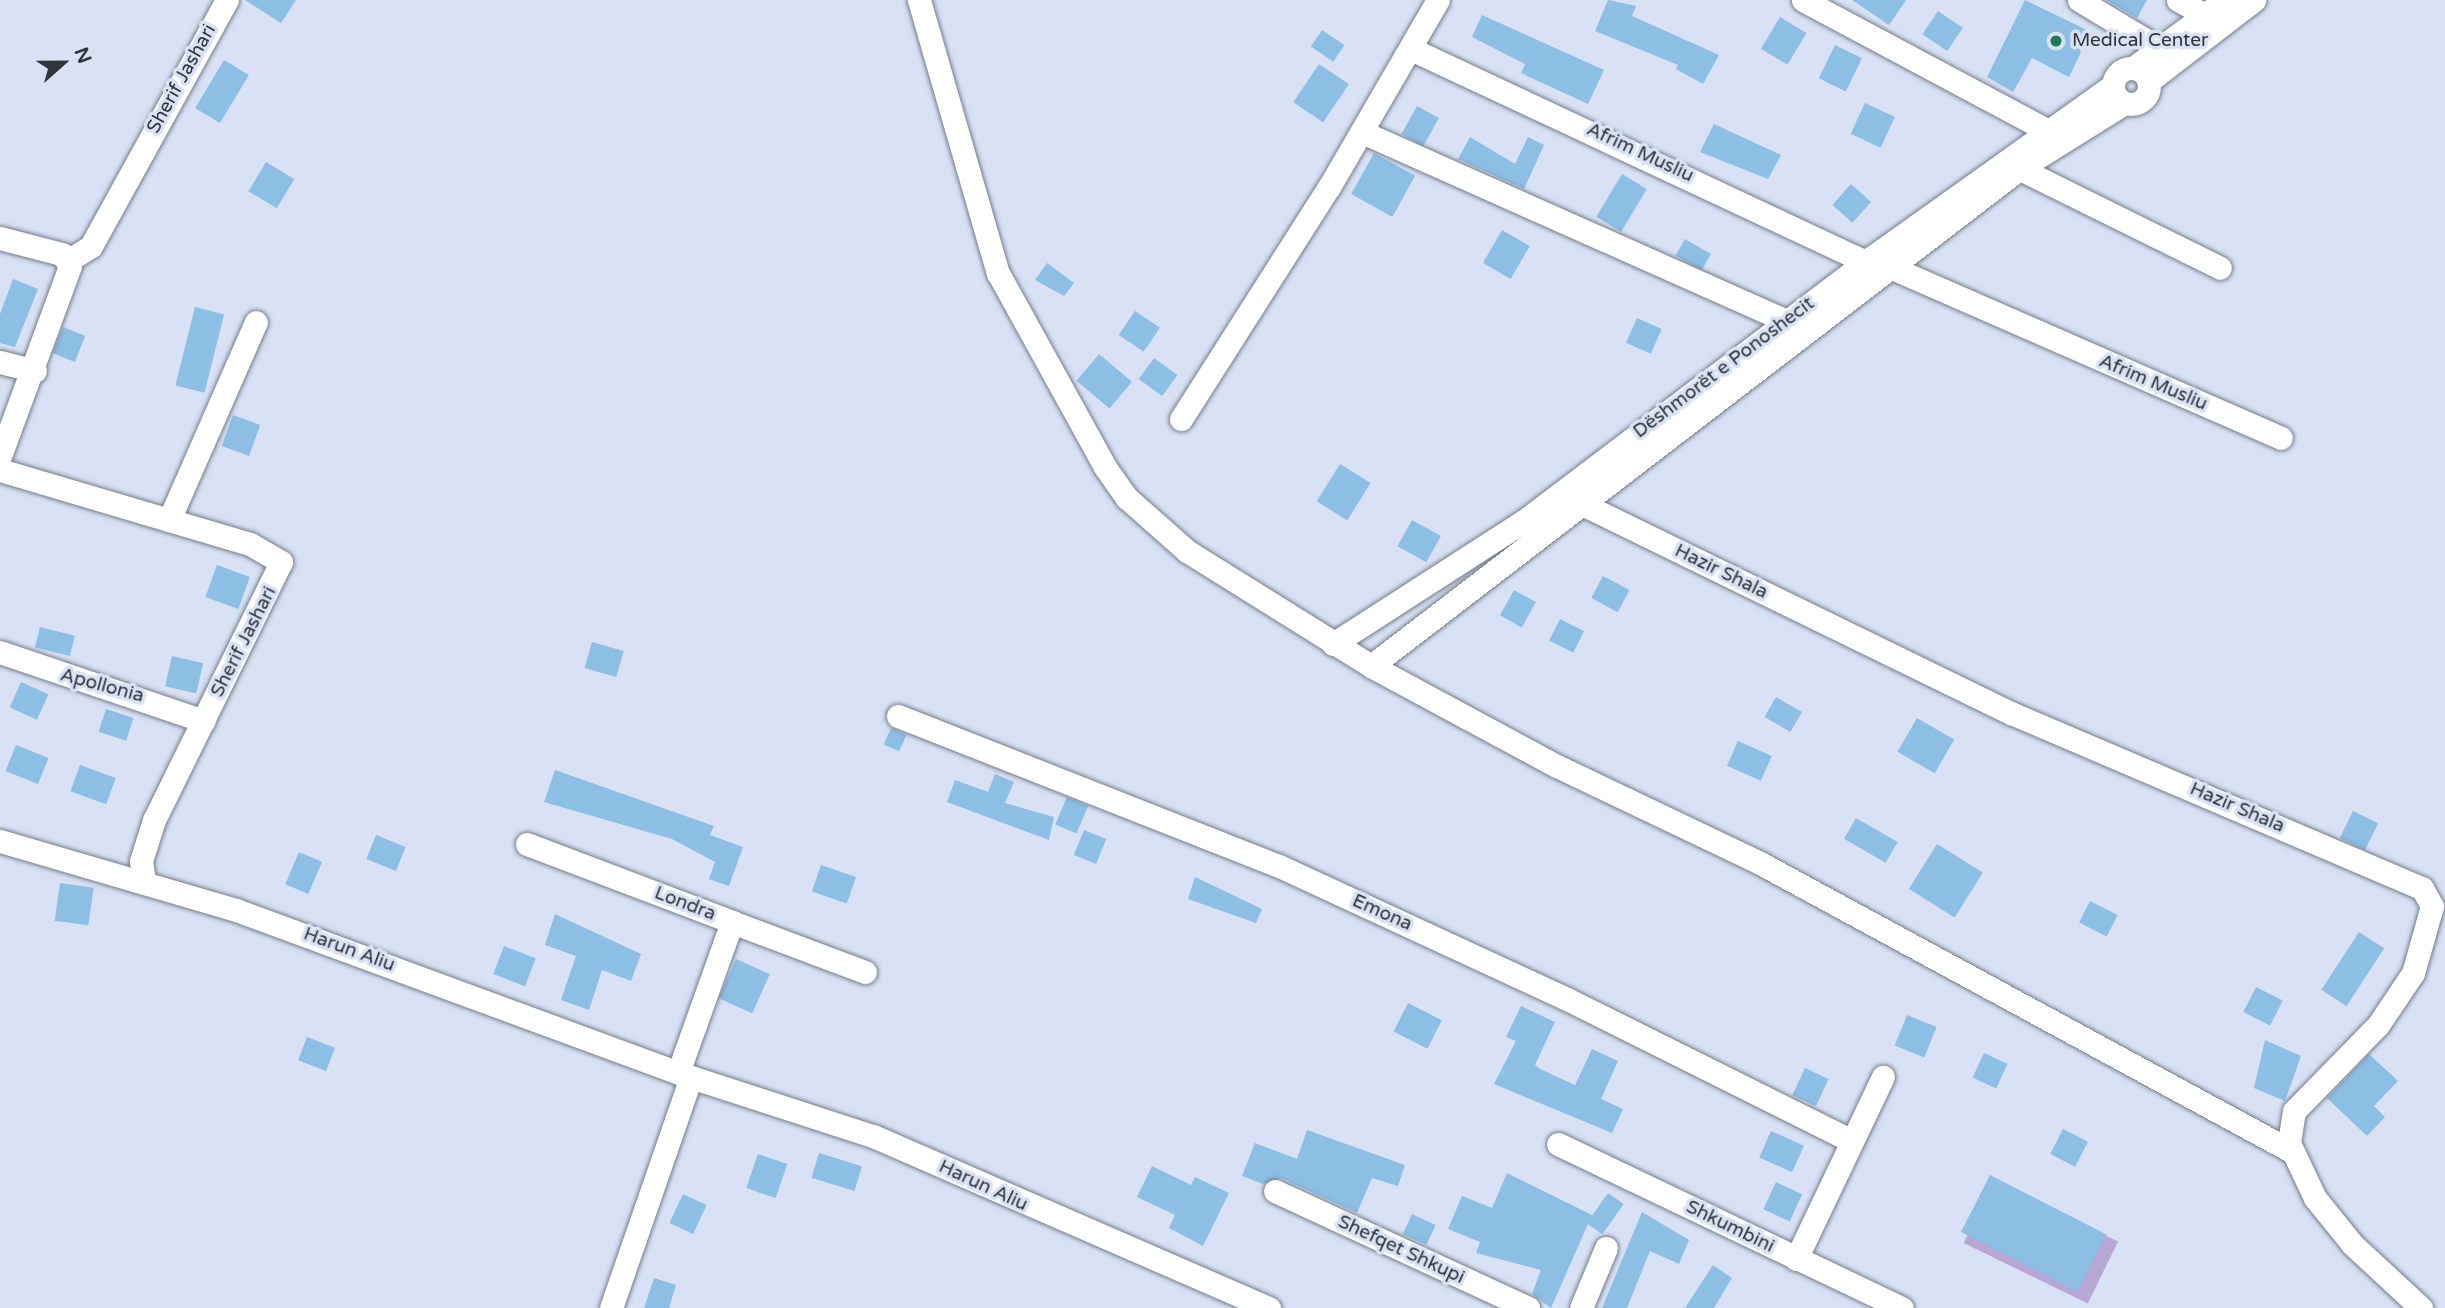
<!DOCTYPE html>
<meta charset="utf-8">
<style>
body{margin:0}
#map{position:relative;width:2445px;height:1308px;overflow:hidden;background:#d8e2f4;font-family:"Varela Round",sans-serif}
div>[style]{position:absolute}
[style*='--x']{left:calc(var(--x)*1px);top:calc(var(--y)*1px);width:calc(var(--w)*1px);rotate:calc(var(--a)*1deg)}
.green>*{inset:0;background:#b8a7d3;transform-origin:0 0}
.building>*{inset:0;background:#8dbee3;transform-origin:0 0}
.roads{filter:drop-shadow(0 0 2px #737c8c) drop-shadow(0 0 2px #737c8c)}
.minor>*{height:23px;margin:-11.5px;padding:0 11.5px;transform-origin:11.5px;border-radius:11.5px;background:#fff}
.minor>.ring{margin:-11.5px;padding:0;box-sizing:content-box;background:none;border:23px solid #fff;border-radius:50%}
.dots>*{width:19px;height:19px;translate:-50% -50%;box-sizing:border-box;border:4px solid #d8e2f4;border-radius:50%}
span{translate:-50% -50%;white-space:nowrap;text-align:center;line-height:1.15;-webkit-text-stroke:7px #d8e2f4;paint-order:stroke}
.poi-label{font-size:19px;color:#30343b}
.left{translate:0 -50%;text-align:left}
.street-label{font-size:19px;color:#30343b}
.north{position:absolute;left:28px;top:28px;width:70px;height:70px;-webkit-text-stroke:5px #d8e2f4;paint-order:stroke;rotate:69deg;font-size:19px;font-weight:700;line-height:28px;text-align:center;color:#30343b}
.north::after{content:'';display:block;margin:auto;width:24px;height:32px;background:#30343b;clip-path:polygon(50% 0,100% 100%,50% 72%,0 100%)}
</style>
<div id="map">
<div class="green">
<i style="left:1994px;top:1181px;width:138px;height:69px;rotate:26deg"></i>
</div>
<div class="building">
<i style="clip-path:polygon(245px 0,296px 0,281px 23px)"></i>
<i style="clip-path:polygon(1608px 0,1636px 6px,1632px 16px,1719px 55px,1703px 84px,1676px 69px,1678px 65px,1595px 31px)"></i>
<i style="clip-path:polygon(1852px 0,1906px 0,1889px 25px)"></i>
<i style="clip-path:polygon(2025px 0,2091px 32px,2069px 77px,2032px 58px,2013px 92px,1987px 77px)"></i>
<i style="clip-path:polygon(2106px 0,2147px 0,2137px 18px)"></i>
<i style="left:1938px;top:11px;width:30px;height:28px;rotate:34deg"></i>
<i style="clip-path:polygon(1482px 15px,1604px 70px,1588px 104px,1521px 73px,1525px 64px,1472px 37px)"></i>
<i style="left:1780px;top:17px;width:31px;height:37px;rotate:31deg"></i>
<i style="left:1322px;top:30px;width:27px;height:20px;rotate:34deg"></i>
<i style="left:1835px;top:45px;width:30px;height:37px;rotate:26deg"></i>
<i style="left:224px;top:60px;width:29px;height:56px;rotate:31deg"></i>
<i style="left:1319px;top:64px;width:36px;height:46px;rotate:34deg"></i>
<i style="left:1865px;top:103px;width:33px;height:34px;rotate:25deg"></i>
<i style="left:1417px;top:106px;width:25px;height:32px;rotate:29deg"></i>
<i style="clip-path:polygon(1714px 124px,1781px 155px,1768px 179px,1700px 152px)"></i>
<i style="clip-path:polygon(1470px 137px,1515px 164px,1528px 137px,1544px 145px,1524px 189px,1458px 159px)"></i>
<i style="left:1374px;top:153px;width:47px;height:47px;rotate:29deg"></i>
<i style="left:266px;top:162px;width:33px;height:34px;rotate:31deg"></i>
<i style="left:1622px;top:174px;width:29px;height:50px;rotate:31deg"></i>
<i style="left:1851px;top:184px;width:27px;height:28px;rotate:42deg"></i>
<i style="left:1502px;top:230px;width:32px;height:38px;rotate:30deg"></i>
<i style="left:1685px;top:239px;width:30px;height:19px;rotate:30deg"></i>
<i style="clip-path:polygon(1047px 263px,1074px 283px,1064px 296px,1035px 280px)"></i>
<i style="clip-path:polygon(13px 279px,38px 289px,15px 347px,0 343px,0 314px)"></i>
<i style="left:195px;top:307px;width:30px;height:81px;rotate:14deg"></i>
<i style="left:1135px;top:311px;width:30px;height:29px;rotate:34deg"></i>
<i style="left:1637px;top:318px;width:27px;height:27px;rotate:24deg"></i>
<i style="left:63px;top:327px;width:24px;height:28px;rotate:22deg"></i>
<i style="left:1099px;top:354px;width:43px;height:35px;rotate:40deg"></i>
<i style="left:1154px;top:358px;width:29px;height:26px;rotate:36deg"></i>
<i style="left:233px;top:415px;width:29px;height:33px;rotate:20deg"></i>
<i style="left:1340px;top:464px;width:36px;height:44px;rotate:32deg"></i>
<i style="left:1412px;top:520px;width:33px;height:30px;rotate:29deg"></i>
<i style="left:217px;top:565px;width:35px;height:34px;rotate:20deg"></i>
<i style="left:1603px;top:576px;width:30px;height:25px;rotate:28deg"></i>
<i style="left:1514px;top:590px;width:25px;height:29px;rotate:29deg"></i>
<i style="left:1560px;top:619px;width:27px;height:24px;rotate:27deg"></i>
<i style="left:40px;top:627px;width:36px;height:21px;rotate:14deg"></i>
<i style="left:592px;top:642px;width:33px;height:27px;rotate:16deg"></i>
<i style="left:172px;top:656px;width:32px;height:31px;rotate:13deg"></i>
<i style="left:21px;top:682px;width:30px;height:28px;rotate:24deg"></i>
<i style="left:1776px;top:697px;width:30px;height:23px;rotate:30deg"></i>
<i style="left:106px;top:709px;width:29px;height:24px;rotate:18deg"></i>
<i style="left:1917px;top:718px;width:43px;height:39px;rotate:30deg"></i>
<i style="left:891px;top:728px;width:17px;height:18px;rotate:24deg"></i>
<i style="left:1738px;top:741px;width:37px;height:27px;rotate:24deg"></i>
<i style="left:16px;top:745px;width:35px;height:28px;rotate:22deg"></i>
<i style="left:80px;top:765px;width:38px;height:28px;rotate:20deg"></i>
<i style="clip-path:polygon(555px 770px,714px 826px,710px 835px,743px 847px,729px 886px,709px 879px,715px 862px,672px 839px,544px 802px)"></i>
<i style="clip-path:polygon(995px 774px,1014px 782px,1005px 803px,1054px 817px,1049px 840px,947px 802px,955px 780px,988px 792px)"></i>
<i style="left:1067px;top:797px;width:23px;height:30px;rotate:23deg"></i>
<i style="left:2353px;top:811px;width:28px;height:30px;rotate:26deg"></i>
<i style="left:1856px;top:818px;width:48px;height:24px;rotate:30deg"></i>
<i style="left:1084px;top:830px;width:24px;height:27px;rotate:22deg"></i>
<i style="left:376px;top:835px;width:32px;height:26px;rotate:22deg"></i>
<i style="left:1937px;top:844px;width:54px;height:53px;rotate:32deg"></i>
<i style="left:299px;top:852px;width:25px;height:35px;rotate:23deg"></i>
<i style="left:821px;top:865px;width:37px;height:28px;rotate:19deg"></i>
<i style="clip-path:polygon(1195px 877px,1262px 909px,1256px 923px,1188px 899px)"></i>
<i style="left:60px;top:883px;width:34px;height:38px;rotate:8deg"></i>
<i style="left:2090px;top:901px;width:31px;height:24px;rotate:27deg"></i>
<i style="clip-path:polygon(555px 914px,641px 954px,631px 981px,602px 970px,589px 1010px,561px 1000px,576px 956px,545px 945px)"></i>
<i style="left:2359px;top:932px;width:30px;height:69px;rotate:33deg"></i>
<i style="left:504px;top:946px;width:34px;height:30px;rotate:21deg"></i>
<i style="left:736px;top:959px;width:37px;height:43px;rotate:24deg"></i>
<i style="left:2256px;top:987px;width:30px;height:28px;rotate:27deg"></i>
<i style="left:1408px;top:1003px;width:38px;height:32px;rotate:27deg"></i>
<i style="clip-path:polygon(1521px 1006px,1555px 1022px,1535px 1065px,1540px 1069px,1575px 1085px,1592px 1049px,1618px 1061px,1601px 1099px,1623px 1109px,1612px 1133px,1494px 1084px,1516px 1041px,1506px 1037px)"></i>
<i style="left:1907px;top:1015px;width:32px;height:33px;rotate:22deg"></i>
<i style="left:307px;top:1037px;width:30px;height:25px;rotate:21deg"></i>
<i style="clip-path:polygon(2265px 1040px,2301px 1056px,2285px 1101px,2254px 1088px)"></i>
<i style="left:1984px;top:1053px;width:26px;height:27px;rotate:25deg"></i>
<i style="clip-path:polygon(2369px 1054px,2398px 1081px,2374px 1106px,2385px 1117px,2367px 1136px,2327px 1098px)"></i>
<i style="left:1805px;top:1068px;width:26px;height:30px;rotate:25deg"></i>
<i style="left:2063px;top:1129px;width:28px;height:28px;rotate:27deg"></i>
<i style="clip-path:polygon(1307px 1130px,1405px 1165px,1398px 1186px,1372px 1178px,1357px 1213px,1281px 1178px,1263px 1184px,1242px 1176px,1255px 1143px,1297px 1159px)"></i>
<i style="left:1771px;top:1131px;width:36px;height:29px;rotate:24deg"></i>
<i style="left:819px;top:1153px;width:45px;height:26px;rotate:17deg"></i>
<i style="left:758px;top:1154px;width:31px;height:36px;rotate:19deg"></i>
<i style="clip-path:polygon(1152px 1166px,1191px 1185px,1195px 1177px,1229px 1193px,1203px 1246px,1169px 1228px,1175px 1215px,1137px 1197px)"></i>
<i style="clip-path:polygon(1507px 1173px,1592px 1215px,1551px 1308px,1532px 1294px,1541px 1270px,1476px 1253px,1480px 1242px,1448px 1229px,1462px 1196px,1492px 1208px)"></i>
<i style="left:1990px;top:1175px;width:131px;height:64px;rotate:27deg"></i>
<i style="left:1776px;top:1182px;width:29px;height:30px;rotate:25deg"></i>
<i style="left:1608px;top:1193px;width:19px;height:37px;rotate:35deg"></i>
<i style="left:683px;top:1194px;width:26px;height:32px;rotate:25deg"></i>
<i style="clip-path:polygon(1642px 1212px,1689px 1240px,1679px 1264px,1650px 1251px,1627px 1308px,1602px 1308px)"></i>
<i style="left:1412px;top:1214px;width:26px;height:22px;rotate:25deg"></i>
<i style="clip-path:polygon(1713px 1265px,1732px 1278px,1714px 1308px,1685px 1308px)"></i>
<i style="clip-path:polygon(654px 1278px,676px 1285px,669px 1308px,644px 1308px)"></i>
</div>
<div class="roads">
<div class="minor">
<i style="--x:919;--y:0;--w:284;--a:73.9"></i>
<i style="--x:998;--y:273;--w:222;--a:61.1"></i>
<i style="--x:1105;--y:467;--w:38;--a:55"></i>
<i style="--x:1127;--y:498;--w:80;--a:41.5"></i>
<i style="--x:1187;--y:551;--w:217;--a:32"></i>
<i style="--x:1371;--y:666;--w:211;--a:28.3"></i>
<i style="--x:1557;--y:766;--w:225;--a:25.5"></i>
<i style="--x:1760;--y:863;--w:606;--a:28.47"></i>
<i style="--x:1803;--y:0;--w:276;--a:28.1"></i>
<i style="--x:2079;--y:0;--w:93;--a:31"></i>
<i style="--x:2178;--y:0;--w:31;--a:29"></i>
<i style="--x:1411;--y:49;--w:502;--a:25.09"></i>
<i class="ring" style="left:2113px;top:68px;width:13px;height:13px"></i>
<i style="--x:2133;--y:68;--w:114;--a:-36.5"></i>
<i style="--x:2149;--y:81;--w:133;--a:-37.6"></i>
<i style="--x:1362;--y:132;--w:479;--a:24"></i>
<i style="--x:2010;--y:164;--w:234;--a:26.3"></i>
<i style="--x:0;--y:238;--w:64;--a:14.5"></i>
<i style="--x:62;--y:254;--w:14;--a:56"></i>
<i style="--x:70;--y:266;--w:202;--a:110.2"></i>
<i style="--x:69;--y:260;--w:26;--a:-32"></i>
<i style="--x:91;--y:246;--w:281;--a:-61.1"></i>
<i style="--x:1883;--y:264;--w:434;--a:23.6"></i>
<i style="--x:0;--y:362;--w:36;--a:14"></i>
<i style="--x:1181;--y:419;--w:275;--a:-57.5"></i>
<i style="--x:1329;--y:187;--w:216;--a:-59.8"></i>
<i style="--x:0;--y:470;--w:261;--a:16.5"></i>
<i style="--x:250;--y:544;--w:36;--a:30"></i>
<i style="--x:281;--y:562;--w:288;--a:116.2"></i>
<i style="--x:154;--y:820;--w:43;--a:107.6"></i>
<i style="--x:141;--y:861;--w:18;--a:81"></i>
<i style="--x:1582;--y:504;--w:477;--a:26"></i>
<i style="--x:2011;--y:713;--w:447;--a:23.1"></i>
<i style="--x:2422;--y:888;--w:21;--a:61"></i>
<i style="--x:2432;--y:906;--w:70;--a:105.8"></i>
<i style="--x:2413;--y:973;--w:63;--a:123.9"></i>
<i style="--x:2378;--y:1025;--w:120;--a:134.3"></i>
<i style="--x:2294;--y:1111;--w:32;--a:99"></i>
<i style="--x:2289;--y:1143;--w:61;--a:64.7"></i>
<i style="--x:2315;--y:1198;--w:60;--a:51"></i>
<i style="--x:2353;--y:1245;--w:93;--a:42.8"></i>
<i style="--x:169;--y:520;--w:216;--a:-66.3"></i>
<i style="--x:1333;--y:644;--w:227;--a:-32.8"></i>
<i style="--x:1524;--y:521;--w:435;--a:-37.2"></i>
<i style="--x:1871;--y:258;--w:296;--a:-35.5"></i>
<i style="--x:0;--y:652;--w:215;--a:18.7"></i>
<i style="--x:1371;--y:666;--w:817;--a:-37.49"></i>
<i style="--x:2019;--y:169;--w:123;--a:-32"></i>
<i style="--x:898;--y:716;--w:409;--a:21.5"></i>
<i style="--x:1279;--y:866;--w:317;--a:24.8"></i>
<i style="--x:1567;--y:999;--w:318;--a:26.5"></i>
<i style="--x:0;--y:841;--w:246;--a:16.3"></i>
<i style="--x:236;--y:910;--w:485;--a:20.2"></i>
<i style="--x:691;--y:1077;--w:191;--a:18"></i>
<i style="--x:873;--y:1136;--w:432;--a:23.5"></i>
<i style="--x:527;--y:844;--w:219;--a:20.8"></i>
<i style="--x:732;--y:922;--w:160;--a:109.7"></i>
<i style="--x:732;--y:922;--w:142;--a:20.6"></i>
<i style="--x:1558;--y:1144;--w:381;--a:25.5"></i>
<i style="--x:1275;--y:1191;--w:279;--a:24.8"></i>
<i style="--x:1796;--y:1259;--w:202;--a:-64.5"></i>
<i style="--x:611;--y:1308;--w:244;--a:-70.9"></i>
<i style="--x:1581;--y:1308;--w:65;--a:-67.4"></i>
</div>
</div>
<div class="dots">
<i style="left:2056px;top:41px;background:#1d7b51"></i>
</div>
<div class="poi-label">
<span class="left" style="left:2072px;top:41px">Medical Center</span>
</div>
<div class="street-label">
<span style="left:182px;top:79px;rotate:-61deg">Sherif Jashari</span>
<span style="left:1640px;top:153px;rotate:25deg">Afrim Musliu</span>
<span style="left:1724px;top:368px;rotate:-37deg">Dëshmorët e Ponoshecit</span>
<span style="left:2153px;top:383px;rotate:23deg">Afrim Musliu</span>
<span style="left:1721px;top:572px;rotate:26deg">Hazir Shala</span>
<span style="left:244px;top:642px;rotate:-63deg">Sherif Jashari</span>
<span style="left:102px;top:686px;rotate:15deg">Apollonia</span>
<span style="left:2237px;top:808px;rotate:23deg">Hazir Shala</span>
<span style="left:685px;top:904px;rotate:21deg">Londra</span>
<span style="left:1382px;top:913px;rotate:24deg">Emona</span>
<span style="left:349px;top:950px;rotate:20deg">Harun Aliu</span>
<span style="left:983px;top:1186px;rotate:25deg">Harun Aliu</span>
<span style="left:1730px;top:1227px;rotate:26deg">Shkumbini</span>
<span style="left:1401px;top:1250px;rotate:25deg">Shefqet Shkupi</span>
</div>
<div class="north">N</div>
</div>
